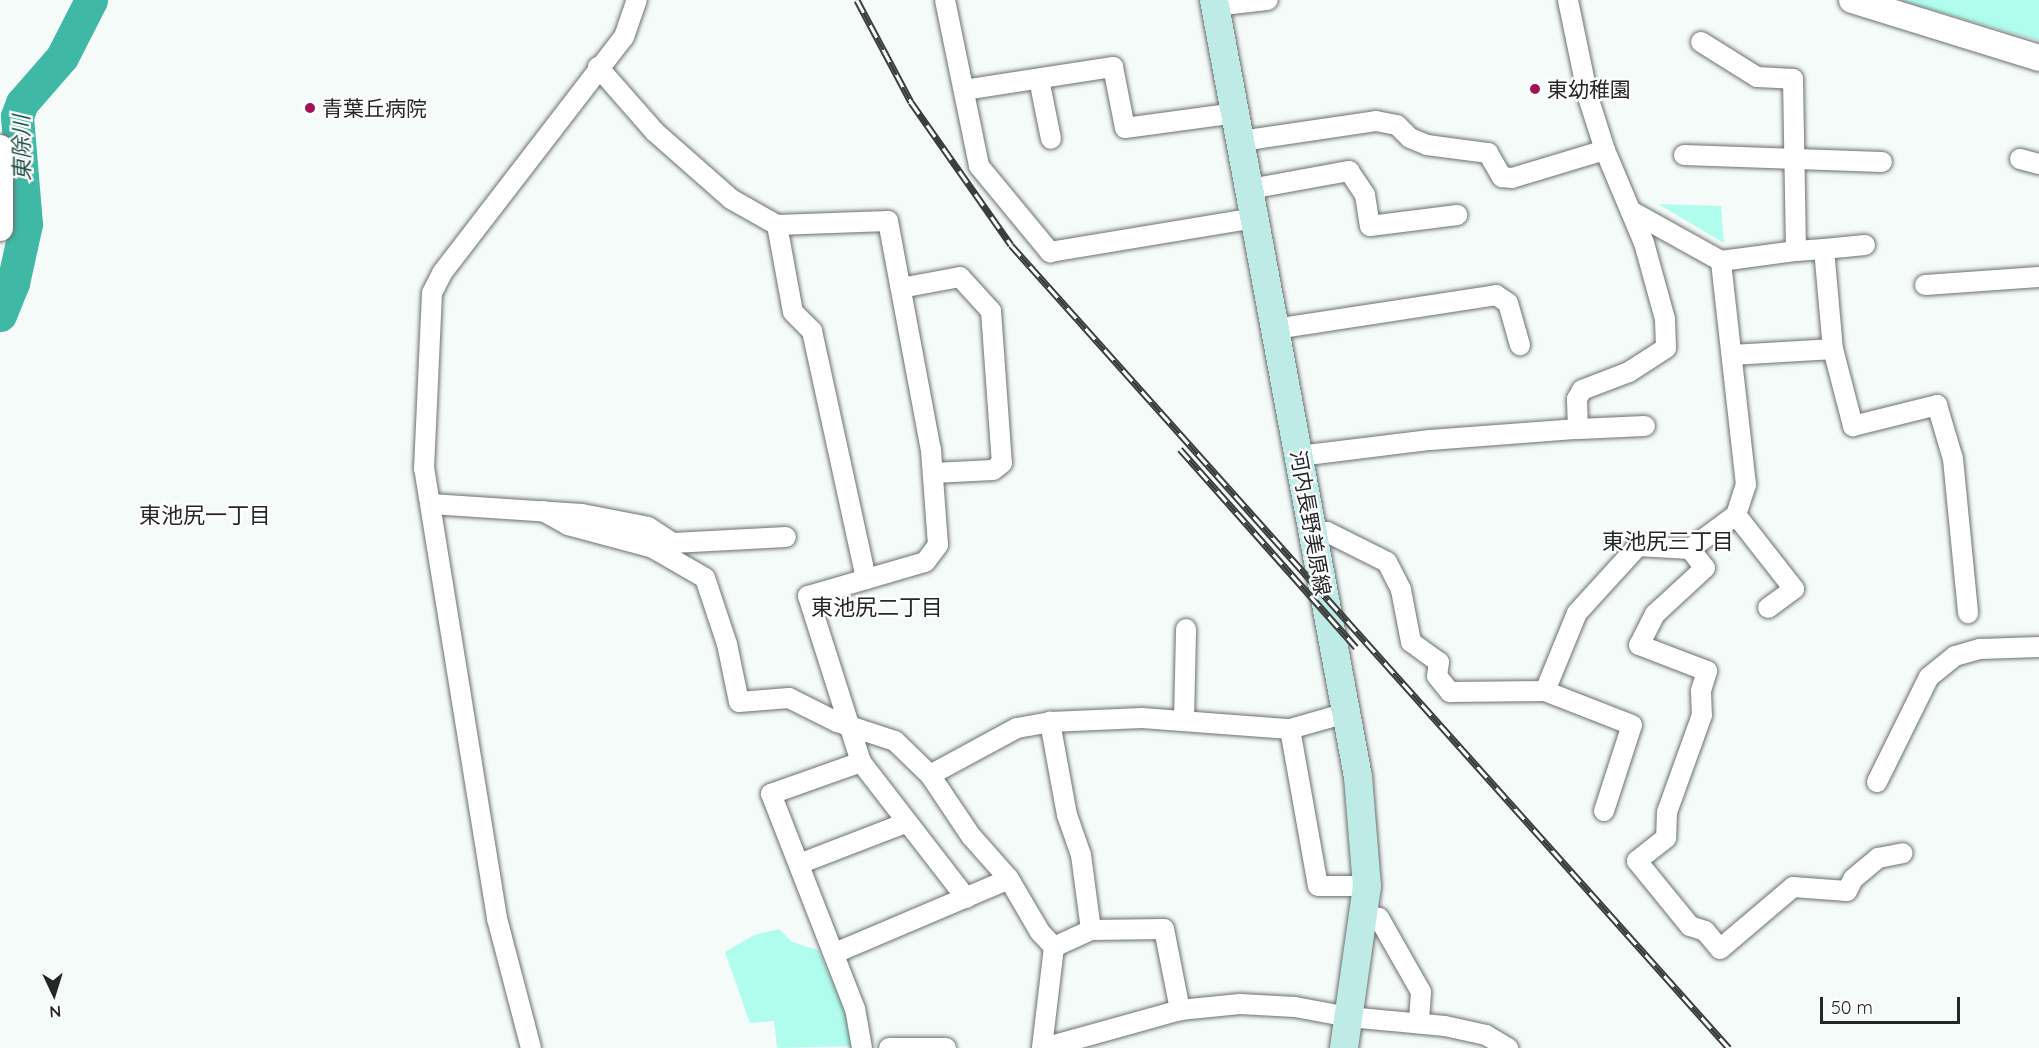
<!DOCTYPE html>
<meta charset="utf-8">
<style>
body{margin:0}
#map{position:relative;width:2039px;height:1048px;overflow:hidden;background:#f5fbf9;font-family:Quicksand,"Noto Sans JP",sans-serif}
div>[style]{position:absolute}
[style*='--x']{left:calc(var(--x)*1px);top:calc(var(--y)*1px);width:calc(var(--w)*1px);rotate:calc(var(--a)*1deg)}
.green>*{inset:0;background:#b0fdee}
.river>*{height:33px;margin:-16.5px;padding:0 16.5px;transform-origin:16.5px;border-radius:16.5px;background:#3fb8a6}
.roads{filter:drop-shadow(0 0 2px #6b706f) drop-shadow(0 0 2px #6b706f)}
.minor>*{height:20px;margin:-10px;padding:0 10px;transform-origin:10px;border-radius:10px;background:#fff}
.tertiary>*{height:26px;margin:-13px;padding:0 13px;transform-origin:13px;border-radius:13px;background:#fff}
.secondary>*{height:28px;margin:-14px;padding:0 14px;transform-origin:14px;border-radius:14px;background:#beebe5}
.rail>*{height:7px;margin-top:-3.5px;transform-origin:0;background:repeating-linear-gradient(90deg,#fff 0 14px,#3c3e3d 0 28px);box-sizing:border-box;border-block:2px solid #3c3e3d}
.dots>*{width:16px;height:16px;translate:-50% -50%;box-sizing:border-box;border:3px solid #fff;border-radius:50%}
span{translate:-50% -50%;white-space:nowrap;text-align:center;line-height:1.15;-webkit-text-stroke:4.5px #fff;paint-order:stroke}
.poi-label{font-size:21px;color:#252726}
.left{translate:0 -50%;text-align:left}
.street-label{font-size:21px;color:#252726}
.water-label{font-size:22px;color:#1e5048;font-style:italic}
.neighbourhood-label{font-size:22px;color:#252726}
.north{position:absolute;left:24px;top:964px;width:60px;height:60px;-webkit-text-stroke:4px #fff;paint-order:stroke;rotate:176deg;font-size:16px;font-weight:700;line-height:24px;text-align:center;color:#252726}
.north::after{content:'';display:block;margin:auto;width:21px;height:27px;background:#252726;clip-path:polygon(50% 0,100% 100%,50% 72%,0 100%)}
.scale{position:absolute;left:1820px;top:997px;width:140px;height:27px;box-sizing:border-box;border:3px solid #252726;border-top:0;padding-left:8px;font-size:18px;line-height:21px;white-space:nowrap;color:#252726;-webkit-text-stroke:4px #fff;paint-order:stroke}
</style>
<div id="map">
<div class="green">
<i style="clip-path:polygon(1899px 0,2039px 0,2039px 41px)"></i>
<i style="clip-path:polygon(1658px 204px,1721px 206px,1724px 243px)"></i>
<i style="clip-path:polygon(779px 929px,792px 942px,818px 950px,850px 1019px,855px 1046px,777px 1048px,774px 1021px,750px 1023px,725px 952px,754px 935px)"></i>
</div>
<div class="river">
<i style="--x:0;--y:315;--w:35;--a:-68"></i>
<i style="--x:13;--y:283;--w:60;--a:-77.6"></i>
<i style="--x:26;--y:224;--w:108;--a:-94.8"></i>
<i style="--x:17;--y:116;--w:14;--a:-69"></i>
<i style="--x:22;--y:103;--w:61;--a:-49"></i>
<i style="--x:62;--y:57;--w:64;--a:-63"></i>
</div>
<div class="roads">
<div class="minor">
<i style="--x:945;--y:0;--w:169;--a:78.4"></i>
<i style="--x:979;--y:166;--w:112;--a:50.5"></i>
<i style="--x:1050;--y:252;--w:209;--a:-9.4"></i>
<i style="--x:1215;--y:6;--w:53;--a:-6.5"></i>
<i style="--x:1701;--y:42;--w:66;--a:32"></i>
<i style="--x:1757;--y:77;--w:36;--a:3"></i>
<i style="--x:1793;--y:79;--w:172;--a:89"></i>
<i style="--x:1796;--y:251;--w:28;--a:-4"></i>
<i style="--x:598;--y:67;--w:86;--a:48.8"></i>
<i style="--x:655;--y:132;--w:101;--a:41.4"></i>
<i style="--x:731;--y:199;--w:53;--a:29.5"></i>
<i style="--x:777;--y:225;--w:111;--a:-2.1"></i>
<i style="--x:888;--y:221;--w:233;--a:79.4"></i>
<i style="--x:931;--y:450;--w:95;--a:85.8"></i>
<i style="--x:938;--y:545;--w:21;--a:127"></i>
<i style="--x:925;--y:562;--w:122;--a:163.8"></i>
<i style="--x:808;--y:596;--w:174;--a:72.3"></i>
<i style="--x:1039;--y:79;--w:61;--a:78.7"></i>
<i style="--x:964;--y:90;--w:151;--a:-8.8"></i>
<i style="--x:1113;--y:67;--w:62;--a:78.9"></i>
<i style="--x:1125;--y:128;--w:112;--a:-7.7"></i>
<i style="--x:1241;--y:141;--w:136;--a:-8.4"></i>
<i style="--x:1376;--y:121;--w:21;--a:11"></i>
<i style="--x:1397;--y:125;--w:18;--a:45"></i>
<i style="--x:1410;--y:138;--w:18;--a:22"></i>
<i style="--x:1427;--y:145;--w:62;--a:7.5"></i>
<i style="--x:1488;--y:153;--w:28;--a:60"></i>
<i style="--x:1502;--y:177;--w:10;--a:6"></i>
<i style="--x:1512;--y:178;--w:97;--a:-16.8"></i>
<i style="--x:1684;--y:155;--w:198;--a:2"></i>
<i style="--x:2020;--y:159;--w:20;--a:15"></i>
<i style="--x:1250;--y:189;--w:101;--a:-10.3"></i>
<i style="--x:1349;--y:171;--w:29;--a:56"></i>
<i style="--x:1365;--y:195;--w:31;--a:81"></i>
<i style="--x:1370;--y:226;--w:88;--a:-7.2"></i>
<i style="--x:1631;--y:211;--w:103;--a:29.1"></i>
<i style="--x:1721;--y:261;--w:76;--a:-7.6"></i>
<i style="--x:777;--y:225;--w:88;--a:79.6"></i>
<i style="--x:793;--y:312;--w:27;--a:45"></i>
<i style="--x:812;--y:331;--w:254;--a:77.7"></i>
<i style="--x:1865;--y:245;--w:41;--a:174.4"></i>
<i style="--x:1824;--y:249;--w:100;--a:84.9"></i>
<i style="--x:1833;--y:349;--w:80;--a:75.4"></i>
<i style="--x:1853;--y:426;--w:87;--a:-14"></i>
<i style="--x:1937;--y:405;--w:56;--a:73.5"></i>
<i style="--x:1953;--y:459;--w:155;--a:84.4"></i>
<i style="--x:1925;--y:285;--w:114;--a:-4"></i>
<i style="--x:901;--y:288;--w:60;--a:-10.6"></i>
<i style="--x:960;--y:277;--w:46;--a:47.6"></i>
<i style="--x:991;--y:311;--w:152;--a:85.9"></i>
<i style="--x:1002;--y:463;--w:11;--a:142"></i>
<i style="--x:993;--y:470;--w:60;--a:177.1"></i>
<i style="--x:1275;--y:329;--w:224;--a:-8.7"></i>
<i style="--x:1496;--y:295;--w:14;--a:34"></i>
<i style="--x:1508;--y:303;--w:44;--a:74.1"></i>
<i style="--x:1733;--y:355;--w:100;--a:-3.4"></i>
<i style="--x:1578;--y:429;--w:67;--a:-2.6"></i>
<i style="--x:1299;--y:456;--w:132;--a:-7"></i>
<i style="--x:1430;--y:440;--w:148;--a:-4.3"></i>
<i style="--x:1578;--y:429;--w:30;--a:-92"></i>
<i style="--x:1577;--y:399;--w:10;--a:-61"></i>
<i style="--x:1582;--y:390;--w:50;--a:-21"></i>
<i style="--x:1629;--y:372;--w:44;--a:-33"></i>
<i style="--x:1666;--y:348;--w:29;--a:-92"></i>
<i style="--x:1665;--y:319;--w:79;--a:-105.4"></i>
<i style="--x:1644;--y:243;--w:101;--a:-112.8"></i>
<i style="--x:1605;--y:150;--w:56;--a:-107.8"></i>
<i style="--x:1588;--y:97;--w:99;--a:-101.7"></i>
<i style="--x:431;--y:504;--w:151;--a:3.8"></i>
<i style="--x:582;--y:514;--w:67;--a:11.1"></i>
<i style="--x:648;--y:527;--w:30;--a:33"></i>
<i style="--x:673;--y:543;--w:113;--a:-3"></i>
<i style="--x:543;--y:511;--w:29;--a:29"></i>
<i style="--x:568;--y:525;--w:88;--a:15.1"></i>
<i style="--x:653;--y:548;--w:60;--a:30"></i>
<i style="--x:705;--y:578;--w:70;--a:71.6"></i>
<i style="--x:727;--y:644;--w:59;--a:78.3"></i>
<i style="--x:739;--y:702;--w:50;--a:-4.6"></i>
<i style="--x:789;--y:698;--w:54;--a:26.6"></i>
<i style="--x:837;--y:722;--w:61;--a:18.1"></i>
<i style="--x:895;--y:741;--w:49;--a:44.2"></i>
<i style="--x:930;--y:775;--w:99;--a:-28.4"></i>
<i style="--x:1017;--y:728;--w:34;--a:-10"></i>
<i style="--x:1736;--y:515;--w:94;--a:51.9"></i>
<i style="--x:1794;--y:589;--w:32;--a:144"></i>
<i style="--x:1313;--y:534;--w:14;--a:-8"></i>
<i style="--x:1327;--y:532;--w:67;--a:26.6"></i>
<i style="--x:1387;--y:562;--w:31;--a:63"></i>
<i style="--x:1401;--y:590;--w:53;--a:79.1"></i>
<i style="--x:1411;--y:642;--w:34;--a:36"></i>
<i style="--x:1439;--y:662;--w:14;--a:98"></i>
<i style="--x:1437;--y:676;--w:21;--a:51"></i>
<i style="--x:1450;--y:692;--w:95;--a:-0.6"></i>
<i style="--x:1690;--y:549;--w:24;--a:52"></i>
<i style="--x:1705;--y:568;--w:68;--a:137.4"></i>
<i style="--x:1655;--y:614;--w:35;--a:117"></i>
<i style="--x:1639;--y:645;--w:73;--a:20.9"></i>
<i style="--x:1707;--y:671;--w:21;--a:107"></i>
<i style="--x:1701;--y:691;--w:24;--a:88"></i>
<i style="--x:1702;--y:715;--w:103;--a:109.8"></i>
<i style="--x:1667;--y:812;--w:26;--a:92"></i>
<i style="--x:1666;--y:838;--w:37;--a:142"></i>
<i style="--x:1637;--y:861;--w:84;--a:50.8"></i>
<i style="--x:1690;--y:926;--w:16;--a:18"></i>
<i style="--x:1705;--y:931;--w:23;--a:50"></i>
<i style="--x:1720;--y:949;--w:96;--a:-40.3"></i>
<i style="--x:1793;--y:887;--w:54;--a:4.2"></i>
<i style="--x:1847;--y:891;--w:13;--a:-63"></i>
<i style="--x:1853;--y:879;--w:33;--a:-40"></i>
<i style="--x:1878;--y:858;--w:25;--a:-11"></i>
<i style="--x:1184;--y:720;--w:91;--a:-88.7"></i>
<i style="--x:1290;--y:729;--w:159;--a:79.9"></i>
<i style="--x:1318;--y:886;--w:49;--a:0"></i>
<i style="--x:930;--y:775;--w:73;--a:56.1"></i>
<i style="--x:971;--y:836;--w:57;--a:48.5"></i>
<i style="--x:1009;--y:879;--w:61;--a:59.7"></i>
<i style="--x:1040;--y:932;--w:21;--a:47"></i>
<i style="--x:1054;--y:947;--w:102;--a:96.8"></i>
<i style="--x:1877;--y:782;--w:117;--a:-63.7"></i>
<i style="--x:1929;--y:677;--w:33;--a:-39"></i>
<i style="--x:1955;--y:656;--w:26;--a:-16"></i>
<i style="--x:1980;--y:649;--w:59;--a:-1.9"></i>
<i style="--x:1604;--y:811;--w:90;--a:-72"></i>
<i style="--x:1632;--y:725;--w:93;--a:-158.7"></i>
<i style="--x:1545;--y:691;--w:84;--a:-67.7"></i>
<i style="--x:1577;--y:613;--w:91;--a:-47.7"></i>
<i style="--x:1638;--y:546;--w:52;--a:3.3"></i>
<i style="--x:1690;--y:549;--w:57;--a:-36.5"></i>
<i style="--x:1736;--y:515;--w:32;--a:-72"></i>
<i style="--x:1746;--y:485;--w:225;--a:-96.4"></i>
<i style="--x:799;--y:864;--w:114;--a:-21.1"></i>
<i style="--x:1364;--y:915;--w:15;--a:11"></i>
<i style="--x:1379;--y:918;--w:85;--a:60.4"></i>
<i style="--x:1421;--y:992;--w:31;--a:94"></i>
<i style="--x:1091;--y:930;--w:76;--a:-97.6"></i>
<i style="--x:1081;--y:855;--w:42;--a:-109.3"></i>
<i style="--x:1067;--y:815;--w:95;--a:-100.4"></i>
<i style="--x:1050;--y:722;--w:92;--a:-2.5"></i>
<i style="--x:1142;--y:718;--w:148;--a:4.3"></i>
<i style="--x:1290;--y:729;--w:58;--a:-15.9"></i>
<i style="--x:1054;--y:947;--w:41;--a:-24.7"></i>
<i style="--x:1091;--y:930;--w:73;--a:-0.8"></i>
<i style="--x:1164;--y:929;--w:83;--a:78.8"></i>
<i style="--x:835;--y:953;--w:189;--a:-23"></i>
<i style="--x:531;--y:1048;--w:134;--a:-104.7"></i>
<i style="--x:497;--y:918;--w:455;--a:-99.2"></i>
<i style="--x:424;--y:469;--w:176;--a:-87.4"></i>
<i style="--x:432;--y:293;--w:22;--a:-63"></i>
<i style="--x:442;--y:273;--w:298;--a:-52.4"></i>
<i style="--x:624;--y:37;--w:39;--a:-71"></i>
<i style="--x:862;--y:1048;--w:40;--a:-100"></i>
<i style="--x:855;--y:1009;--w:231;--a:-111.3"></i>
<i style="--x:771;--y:794;--w:96;--a:-19.6"></i>
<i style="--x:861;--y:762;--w:172;--a:52.3"></i>
<i style="--x:889;--y:1048;--w:57;--a:0"></i>
<i style="--x:1044;--y:1048;--w:141;--a:-15.6"></i>
<i style="--x:1180;--y:1010;--w:60;--a:-5.7"></i>
<i style="--x:1240;--y:1004;--w:55;--a:3.1"></i>
<i style="--x:1295;--y:1007;--w:55;--a:10.5"></i>
<i style="--x:1349;--y:1017;--w:96;--a:5.4"></i>
<i style="--x:1445;--y:1026;--w:42;--a:12.4"></i>
<i style="--x:1486;--y:1035;--w:26;--a:31"></i>
</div>
<div class="tertiary">
<i style="--x:1852;--y:0;--w:196;--a:17.2"></i>
<i style="--x:0;--y:148;--w:80;--a:90"></i>
</div>
<div class="secondary">
<i style="--x:1214;--y:0;--w:790;--a:79.5"></i>
<i style="--x:1358;--y:777;--w:109;--a:85.3"></i>
<i style="--x:1367;--y:886;--w:164;--a:98.1"></i>
</div>
</div>
<div class="rail">
<i style="--x:857;--y:0;--w:115;--a:62.1"></i>
<i style="--x:911;--y:102;--w:174;--a:55"></i>
<i style="--x:1011;--y:245;--w:1077;--a:48.2"></i>
<i style="--x:1180;--y:449;--w:265;--a:48.4"></i>
</div>
<div class="dots">
<i style="left:1535px;top:89px;background:#a31254"></i>
<i style="left:310px;top:108px;background:#a31254"></i>
</div>
<div class="poi-label">
<span class="left" style="left:1547px;top:89px">東幼稚園</span>
<span class="left" style="left:322px;top:108px">青葉丘病院</span>
</div>
<div class="street-label">
<span style="left:1311px;top:523px;rotate:80deg">河内長野美原線</span>
</div>
<div class="water-label">
<span style="left:22px;top:148px;rotate:-91deg">東除川</span>
</div>
<div class="neighbourhood-label">
<span style="left:205px;top:516px">東池尻一丁目</span>
<span style="left:1668px;top:542px">東池尻三丁目</span>
<span style="left:877px;top:608px">東池尻二丁目</span>
</div>
<div class="north">N</div>
<div class="scale">50 m</div>
</div>
